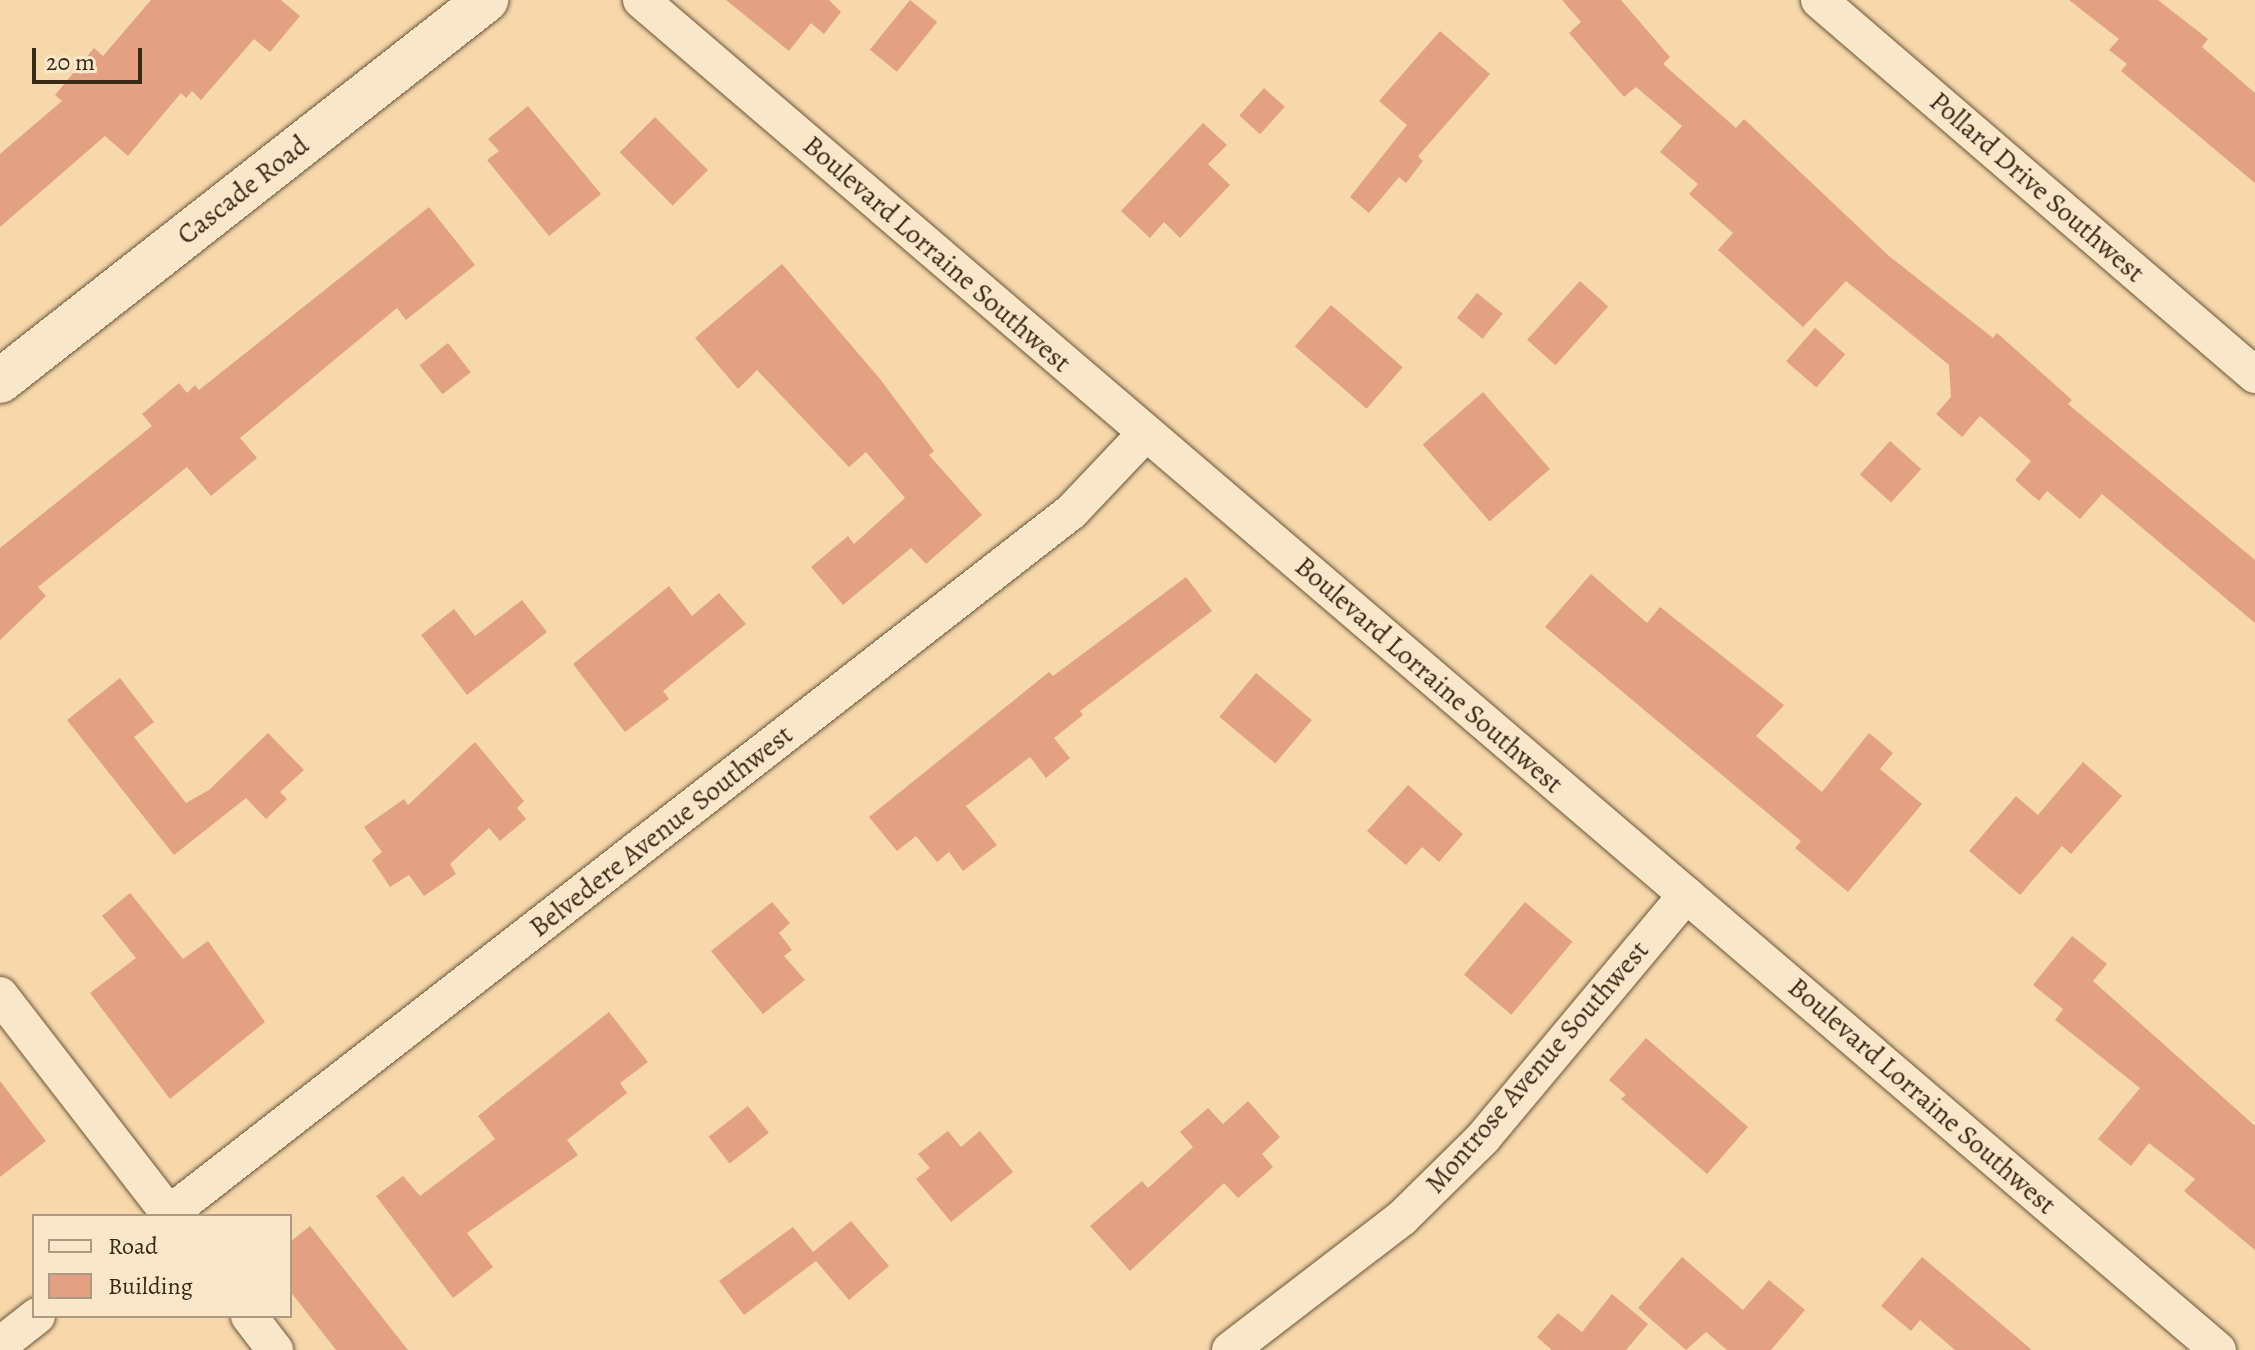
<!DOCTYPE html>
<style>
body{margin:0}
#map{position:relative;width:2255px;height:1350px;overflow:hidden;background:#f7d8aa;font-family:Alegreya,serif}
div>[style]{position:absolute}
[style*='--x']{left:calc(var(--x)*1px);top:calc(var(--y)*1px);width:calc(var(--w)*1px);rotate:calc(var(--a)*1deg)}
.building>*{inset:0;background:#e3a183;transform-origin:0 0}
.roads{filter:drop-shadow(0 0 2px #6a553c) drop-shadow(0 0 2px #6a553c)}
.street>*{height:36px;margin:-18px;padding:0 18px;transform-origin:18px;border-radius:18px;background:#fae6c8}
.secondary>*{height:44px;margin:-22px;padding:0 22px;transform-origin:22px;border-radius:22px;background:#fae6c8}
span{translate:-50% -50%;white-space:nowrap;text-align:center;line-height:1.15;-webkit-text-stroke:6px #fae6c8;paint-order:stroke}
.street-label{font-size:28px;color:#3b2918}
.legend{position:absolute;left:32px;top:1214px;width:260px;height:104px;box-sizing:border-box;background:#fae6c8;border:2px solid #ae9a82;margin:0;padding:10px 14px;list-style:none;font-size:24px;color:#3b2918}
.legend li{display:flex;align-items:center;gap:16px;height:40px}
.legend b{width:40px;border:2px solid #ae9a82}
.scale{position:absolute;left:32px;top:48px;width:110px;height:36px;box-sizing:border-box;border:4px solid #3b2918;border-top:0;padding-left:10px;font-size:24px;line-height:28px;white-space:nowrap;color:#3b2918;-webkit-text-stroke:6px #fae6c8;paint-order:stroke}
</style>
<div id="map">
<div class="building">
<i style="clip-path:polygon(151px 0,281px 0,300px 16px,270px 52px,254px 39px,201px 100px,192px 91px,186px 98px,181px 93px,128px 156px,105px 136px,0 227px,0 154px,62px 101px,55px 95px,94px 48px,103px 56px)"></i>
<i style="clip-path:polygon(726px 0,829px 0,841px 12px,824px 34px,811px 23px,789px 51px)"></i>
<i style="left:910px;top:0;width:35px;height:64px;rotate:39deg"></i>
<i style="clip-path:polygon(1562px 0,1621px 0,1670px 57px,1663px 64px,1736px 128px,1744px 119px,1889px 256px,1993px 338px,1997px 333px,2072px 400px,2068px 404px,2255px 560px,2255px 623px,2102px 494px,2080px 519px,2047px 491px,2039px 501px,2015px 480px,2031px 461px,1980px 416px,1962px 437px,1936px 414px,1951px 397px,1949px 365px,1846px 281px,1803px 327px,1718px 250px,1733px 233px,1689px 194px,1698px 184px,1660px 152px,1682px 126px,1636px 87px,1624px 97px,1569px 33px,1581px 22px)"></i>
<i style="clip-path:polygon(2069px 0,2158px 0,2208px 39px,2202px 47px,2255px 93px,2255px 183px,2121px 71px,2127px 64px,2109px 50px,2119px 39px)"></i>
<i style="clip-path:polygon(1440px 31px,1490px 74px,1418px 156px,1423px 161px,1406px 183px,1399px 177px,1369px 213px,1350px 197px,1407px 125px,1379px 101px)"></i>
<i style="left:1264px;top:88px;width:28px;height:37px;rotate:42deg"></i>
<i style="clip-path:polygon(528px 106px,601px 194px,549px 236px,487px 160px,499px 151px,488px 139px)"></i>
<i style="left:655px;top:117px;width:75px;height:50px;rotate:45deg"></i>
<i style="clip-path:polygon(1203px 123px,1227px 145px,1208px 164px,1230px 185px,1180px 238px,1164px 222px,1150px 238px,1121px 211px)"></i>
<i style="clip-path:polygon(429px 207px,475px 265px,406px 320px,397px 308px,240px 438px,257px 458px,211px 496px,187px 467px,38px 587px,46px 596px,0 640px,0 548px,152px 426px,142px 414px,179px 383px,187px 393px,195px 385px,199px 390px)"></i>
<i style="clip-path:polygon(782px 264px,880px 379px,934px 451px,929px 455px,982px 515px,926px 564px,911px 548px,843px 605px,811px 567px,848px 536px,854px 544px,905px 498px,866px 452px,849px 467px,757px 370px,738px 389px,695px 338px)"></i>
<i style="left:1580px;top:281px;width:38px;height:79px;rotate:42deg"></i>
<i style="left:1477px;top:293px;width:33px;height:32px;rotate:39deg"></i>
<i style="left:1331px;top:305px;width:95px;height:55px;rotate:41deg"></i>
<i style="left:1815px;top:328px;width:40px;height:44px;rotate:41deg"></i>
<i style="left:448px;top:343px;width:37px;height:36px;rotate:52deg"></i>
<i style="left:1483px;top:392px;width:102px;height:80px;rotate:49deg"></i>
<i style="left:1890px;top:441px;width:42px;height:45px;rotate:42deg"></i>
<i style="clip-path:polygon(1591px 574px,1647px 623px,1660px 607px,1784px 705px,1756px 736px,1822px 792px,1869px 733px,1893px 753px,1880px 769px,1922px 804px,1848px 892px,1795px 848px,1801px 841px,1545px 627px)"></i>
<i style="clip-path:polygon(1186px 577px,1212px 611px,1080px 711px,1083px 715px,1054px 738px,1070px 758px,1046px 778px,1030px 757px,966px 806px,997px 845px,963px 871px,949px 852px,937px 862px,916px 836px,897px 851px,869px 817px,1049px 672px,1053px 676px)"></i>
<i style="clip-path:polygon(669px 586px,692px 616px,719px 593px,746px 624px,663px 691px,669px 699px,625px 732px,573px 664px)"></i>
<i style="clip-path:polygon(522px 600px,547px 632px,467px 695px,421px 635px,454px 609px,475px 636px)"></i>
<i style="left:1256px;top:673px;width:73px;height:57px;rotate:40deg"></i>
<i style="clip-path:polygon(120px 678px,154px 722px,134px 737px,186px 803px,209px 790px,268px 733px,304px 770px,280px 792px,287px 799px,266px 819px,246px 798px,174px 855px,67px 720px)"></i>
<i style="clip-path:polygon(475px 742px,524px 801px,517px 808px,526px 819px,500px 841px,489px 828px,450px 864px,456px 874px,424px 896px,409px 875px,390px 887px,372px 860px,382px 852px,364px 827px,404px 799px,408px 805px)"></i>
<i style="clip-path:polygon(2083px 762px,2122px 796px,2071px 854px,2062px 846px,2020px 895px,1969px 851px,2016px 796px,2038px 815px)"></i>
<i style="clip-path:polygon(1408px 785px,1463px 834px,1439px 862px,1422px 847px,1406px 865px,1367px 831px)"></i>
<i style="clip-path:polygon(130px 893px,183px 959px,208px 941px,265px 1022px,170px 1099px,90px 993px,136px 958px,102px 916px)"></i>
<i style="clip-path:polygon(772px 902px,790px 923px,779px 933px,792px 950px,784px 956px,805px 980px,763px 1014px,711px 951px)"></i>
<i style="left:1525px;top:902px;width:62px;height:95px;rotate:40deg"></i>
<i style="clip-path:polygon(2072px 936px,2107px 964px,2093px 981px,2255px 1126px,2255px 1250px,2184px 1191px,2195px 1179px,2149px 1143px,2131px 1166px,2098px 1139px,2140px 1088px,2055px 1020px,2063px 1009px,2033px 985px)"></i>
<i style="clip-path:polygon(609px 1012px,648px 1062px,620px 1083px,627px 1093px,567px 1140px,578px 1155px,467px 1233px,493px 1267px,453px 1298px,376px 1196px,403px 1176px,420px 1196px,495px 1139px,478px 1116px)"></i>
<i style="clip-path:polygon(1646px 1038px,1748px 1127px,1707px 1174px,1621px 1099px,1626px 1095px,1609px 1080px)"></i>
<i style="clip-path:polygon(0 1081px,46px 1141px,0 1177px)"></i>
<i style="clip-path:polygon(1248px 1101px,1280px 1137px,1262px 1154px,1273px 1167px,1238px 1198px,1224px 1183px,1130px 1271px,1090px 1226px,1142px 1181px,1148px 1188px,1193px 1147px,1180px 1132px,1208px 1108px,1223px 1124px)"></i>
<i style="left:748px;top:1106px;width:34px;height:50px;rotate:52deg"></i>
<i style="clip-path:polygon(948px 1131px,961px 1147px,980px 1131px,1013px 1172px,951px 1222px,916px 1179px,930px 1168px,918px 1154px)"></i>
<i style="clip-path:polygon(851px 1221px,889px 1266px,849px 1300px,816px 1261px,744px 1315px,719px 1281px,793px 1227px,813px 1252px)"></i>
<i style="clip-path:polygon(310px 1226px,408px 1350px,336px 1350px,290px 1291px,290px 1242px)"></i>
<i style="clip-path:polygon(1682px 1257px,1743px 1310px,1769px 1280px,1805px 1310px,1771px 1350px,1727px 1350px,1706px 1332px,1686px 1350px,1638px 1308px)"></i>
<i style="clip-path:polygon(1922px 1257px,2032px 1350px,1955px 1350px,1920px 1320px,1911px 1331px,1881px 1306px)"></i>
<i style="clip-path:polygon(1612px 1294px,1648px 1324px,1626px 1350px,1552px 1350px,1537px 1337px,1558px 1313px,1582px 1332px)"></i>
</div>
<div class="roads">
<div class="street">
<i style="--x:641;--y:0;--w:2076;--a:40.57"></i>
<i style="--x:1819;--y:0;--w:575;--a:40.7"></i>
<i style="--x:0;--y:995;--w:279;--a:52.3"></i>
<i style="--x:166;--y:1216;--w:1147;--a:-37.88"></i>
<i style="--x:1071;--y:512;--w:109;--a:-46.5"></i>
<i style="--x:249;--y:1316;--w:43;--a:52.6"></i>
<i style="--x:0;--y:1345;--w:47;--a:-38.1"></i>
<i style="--x:1230;--y:1350;--w:217;--a:-37.5"></i>
<i style="--x:1402;--y:1218;--w:114;--a:-44.6"></i>
<i style="--x:1483;--y:1138;--w:317;--a:-50.1"></i>
</div>
<div class="secondary">
<i style="--x:0;--y:381;--w:618;--a:-38.09"></i>
</div>
</div>
<div class="street-label">
<span style="left:2037px;top:187px;rotate:41deg">Pollard Drive Southwest</span>
<span style="left:243px;top:190px;rotate:-38deg">Cascade Road</span>
<span style="left:937px;top:254px;rotate:41deg">Boulevard Lorraine Southwest</span>
<span style="left:1429px;top:675px;rotate:41deg">Boulevard Lorraine Southwest</span>
<span style="left:661px;top:831px;rotate:-38deg">Belvedere Avenue Southwest</span>
<span style="left:1537px;top:1067px;rotate:-49deg">Montrose Avenue Southwest</span>
<span style="left:1922px;top:1096px;rotate:41deg">Boulevard Lorraine Southwest</span>
</div>
<ul class="legend">
<li><b style="height:10px;background:#fae6c8"></b>Road</li>
<li><b style="height:22px;background:#e3a183"></b>Building</li>
</ul>
<div class="scale">20 m</div>
</div>
